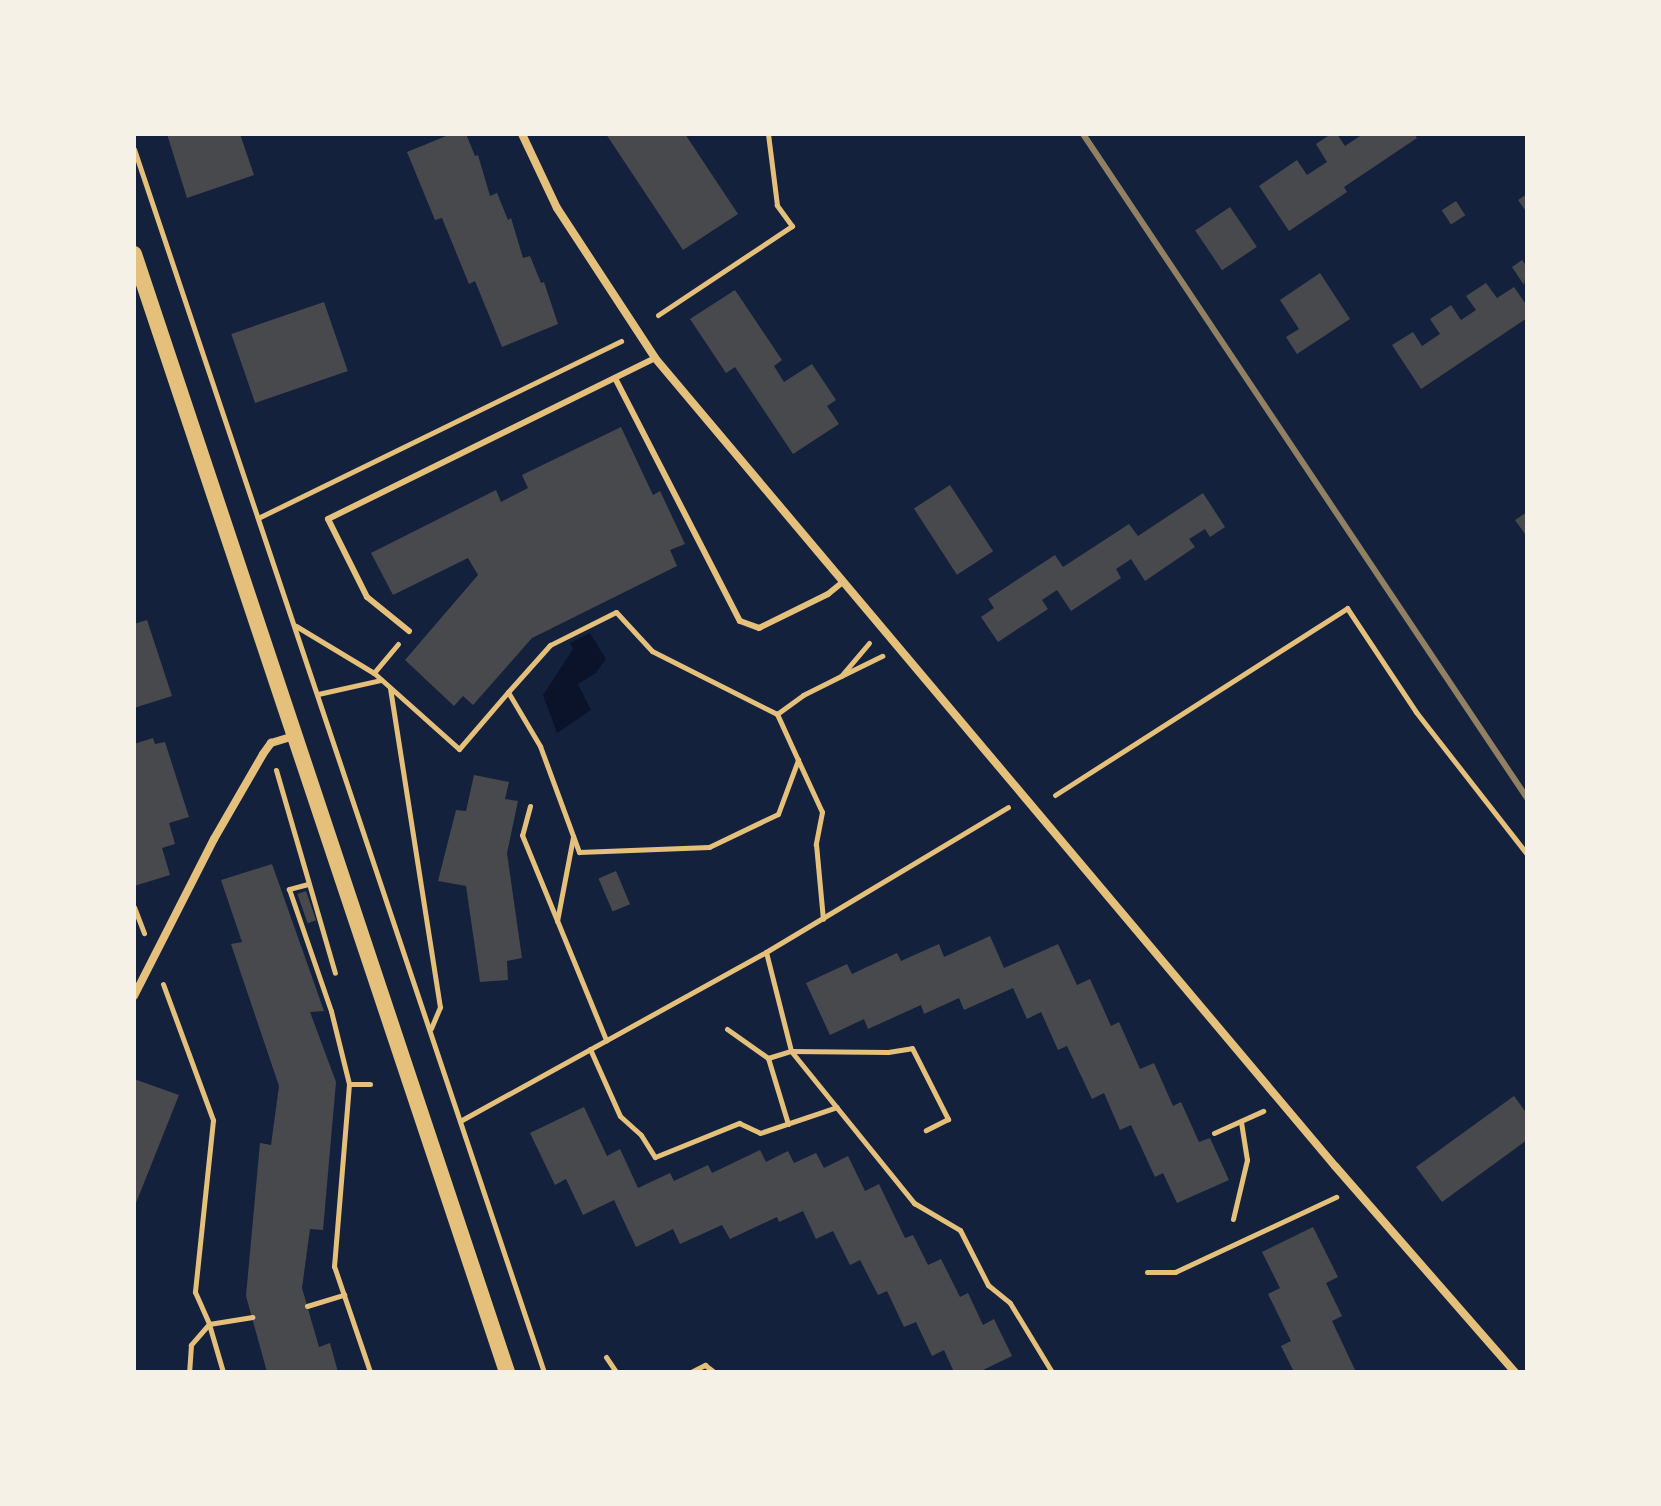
<!DOCTYPE html>
<style>
body{margin:0}
#map{position:relative;width:1661px;height:1506px;overflow:hidden;background:#14213d;font-family:Mulish,sans-serif}
div>[style]{position:absolute}
[style*='--x']{left:calc(var(--x)*1px);top:calc(var(--y)*1px);width:calc(var(--w)*1px);rotate:calc(var(--a)*1deg)}
.water>*{inset:0;background:#0b132b}
.building>*{inset:0;background:#48494c;transform-origin:0 0}
.path>*{height:5px;margin:-2.5px;padding:0 2.5px;transform-origin:2.5px;border-radius:2.5px;background:#e5c07b}
.service>*{height:6px;margin:-3px;padding:0 3px;transform-origin:3px;border-radius:3px;background:#e5c07b}
.minor>*{height:8px;margin:-4px;padding:0 4px;transform-origin:4px;border-radius:4px;background:#e5c07b}
.secondary>*{height:16px;margin:-8px;padding:0 8px;transform-origin:8px;border-radius:8px;background:#e5c07b}
.rail>*{height:6px;margin:-3px;padding:0 3px;transform-origin:3px;border-radius:3px;background:#918062}
span{translate:-50% -50%;white-space:nowrap;text-align:center;line-height:1.15;-webkit-text-stroke:6px #f6f1e7;paint-order:stroke}
.frame{position:absolute;inset:0;border:136px solid #f6f1e7;pointer-events:none}
</style>
<div id="map">
<div class="water">
<i style="clip-path:polygon(590px 633px,606px 659px,596px 673px,578px 684px,591px 710px,557px 733px,543px 695px,573px 649px,570px 643px)"></i>
</div>
<div class="building">
<i style="clip-path:polygon(167px 134px,240px 134px,254px 175px,187px 198px)"></i>
<i style="clip-path:polygon(451px 134px,466px 134px,475px 156px,478px 155px,490px 196px,497px 193px,508px 220px,511px 218px,523px 258px,530px 256px,541px 283px,544px 282px,558px 324px,502px 347px,475px 281px,469px 284px,442px 218px,435px 220px,407px 152px)"></i>
<i style="clip-path:polygon(606px 134px,685px 134px,738px 214px,683px 250px)"></i>
<i style="clip-path:polygon(1331px 134px,1337px 134px,1345px 146px,1363px 134px,1414px 134px,1417px 138px,1344px 187px,1347px 192px,1289px 231px,1259px 186px,1297px 160px,1307px 175px,1327px 162px,1316px 144px)"></i>
<i style="clip-path:polygon(1527px 194px,1527px 213px,1518px 200px)"></i>
<i style="left:1456px;top:201px;width:17px;height:17px;rotate:57deg"></i>
<i style="left:1230px;top:207px;width:48px;height:42px;rotate:56deg"></i>
<i style="clip-path:polygon(1522px 260px,1527px 267px,1524px 285px,1512px 267px)"></i>
<i style="clip-path:polygon(1320px 273px,1350px 319px,1297px 354px,1286px 337px,1299px 329px,1280px 300px)"></i>
<i style="clip-path:polygon(1486px 283px,1497px 298px,1514px 287px,1527px 306px,1527px 318px,1421px 389px,1392px 345px,1413px 332px,1422px 346px,1440px 334px,1430px 319px,1451px 305px,1461px 320px,1476px 310px,1466px 296px)"></i>
<i style="clip-path:polygon(735px 290px,782px 360px,774px 366px,784px 382px,812px 364px,836px 400px,827px 406px,839px 424px,793px 454px,735px 367px,726px 373px,690px 319px)"></i>
<i style="left:324px;top:302px;width:73px;height:98px;rotate:71deg"></i>
<i style="clip-path:polygon(621px 427px,653px 495px,660px 491px,685px 544px,670px 550px,677px 566px,532px 638px,473px 705px,463px 696px,454px 706px,405px 660px,478px 575px,468px 558px,393px 595px,371px 553px,496px 490px,501px 502px,528px 488px,522px 475px)"></i>
<i style="left:950px;top:485px;width:79px;height:43px;rotate:57deg"></i>
<i style="clip-path:polygon(1203px 493px,1225px 527px,1210px 537px,1205px 529px,1189px 539px,1195px 547px,1145px 581px,1131px 559px,1116px 569px,1121px 578px,1071px 611px,1057px 590px,1042px 600px,1048px 609px,998px 642px,981px 617px,994px 608px,988px 599px,1055px 555px,1063px 567px,1129px 524px,1138px 536px)"></i>
<i style="clip-path:polygon(1527px 512px,1527px 537px,1515px 520px)"></i>
<i style="clip-path:polygon(147px 620px,172px 696px,134px 708px,134px 624px)"></i>
<i style="clip-path:polygon(153px 738px,155px 744px,165px 742px,189px 817px,169px 823px,175px 844px,162px 848px,170px 875px,134px 886px,134px 744px)"></i>
<i style="clip-path:polygon(474px 775px,509px 782px,505px 799px,518px 801px,507px 853px,522px 958px,507px 961px,508px 980px,480px 982px,466px 886px,438px 881px,456px 810px,466px 811px)"></i>
<i style="clip-path:polygon(272px 864px,324px 1011px,310px 1012px,336px 1082px,323px 1230px,310px 1229px,302px 1288px,319px 1347px,330px 1343px,338px 1372px,267px 1372px,246px 1296px,260px 1143px,271px 1145px,279px 1086px,231px 944px,242px 942px,221px 880px)"></i>
<i style="left:616px;top:871px;width:36px;height:19px;rotate:67deg"></i>
<i style="left:306px;top:891px;width:31px;height:9px;rotate:71deg"></i>
<i style="clip-path:polygon(990px 936px,1004px 968px,1058px 944px,1077px 985px,1090px 979px,1111px 1026px,1119px 1022px,1140px 1069px,1154px 1063px,1173px 1106px,1181px 1102px,1199px 1142px,1210px 1138px,1229px 1180px,1177px 1203px,1163px 1173px,1155px 1177px,1131px 1125px,1120px 1130px,1104px 1093px,1092px 1099px,1067px 1046px,1058px 1050px,1041px 1012px,1027px 1019px,1013px 988px,964px 1010px,959px 998px,924px 1014px,921px 1005px,868px 1029px,864px 1019px,830px 1035px,806px 983px,847px 964px,852px 974px,897px 953px,901px 961px,939px 944px,944px 957px)"></i>
<i style="clip-path:polygon(134px 1079px,179px 1095px,134px 1208px)"></i>
<i style="clip-path:polygon(1514px 1096px,1527px 1114px,1527px 1140px,1442px 1202px,1416px 1167px)"></i>
<i style="clip-path:polygon(584px 1107px,607px 1156px,620px 1149px,638px 1188px,670px 1173px,674px 1181px,708px 1165px,712px 1173px,760px 1150px,766px 1162px,788px 1151px,794px 1163px,816px 1153px,824px 1168px,848px 1156px,865px 1191px,879px 1184px,905px 1238px,913px 1235px,928px 1265px,941px 1259px,960px 1297px,968px 1293px,983px 1325px,994px 1319px,1012px 1356px,979px 1372px,954px 1372px,944px 1350px,932px 1356px,916px 1322px,904px 1327px,887px 1291px,878px 1295px,860px 1260px,850px 1265px,833px 1231px,816px 1239px,803px 1211px,779px 1222px,777px 1217px,730px 1239px,722px 1225px,680px 1244px,673px 1229px,636px 1247px,614px 1200px,583px 1215px,566px 1179px,555px 1185px,530px 1133px)"></i>
<i style="clip-path:polygon(1313px 1227px,1338px 1277px,1326px 1283px,1342px 1316px,1332px 1321px,1355px 1370px,1351px 1372px,1294px 1372px,1281px 1346px,1291px 1341px,1268px 1294px,1280px 1288px,1262px 1252px)"></i>
</div>
<div class="path">
<i style="--x:134;--y:149;--w:1290;--a:71.47"></i>
<i style="--x:658;--y:315;--w:161;--a:-33.6"></i>
<i style="--x:792;--y:226;--w:26;--a:-126"></i>
<i style="--x:777;--y:205;--w:72;--a:-97.2"></i>
<i style="--x:258;--y:518;--w:404;--a:-26"></i>
<i style="--x:296;--y:626;--w:91;--a:31.1"></i>
<i style="--x:869;--y:643;--w:43;--a:130.3"></i>
<i style="--x:841;--y:676;--w:46;--a:-26"></i>
<i style="--x:398;--y:644;--w:38;--a:130"></i>
<i style="--x:374;--y:673;--w:114;--a:41.8"></i>
<i style="--x:459;--y:749;--w:75;--a:-49.3"></i>
<i style="--x:508;--y:692;--w:63;--a:59.3"></i>
<i style="--x:540;--y:746;--w:113;--a:69.8"></i>
<i style="--x:579;--y:852;--w:130;--a:-2.2"></i>
<i style="--x:709;--y:847;--w:76;--a:-25.6"></i>
<i style="--x:778;--y:814;--w:58;--a:-69.7"></i>
<i style="--x:798;--y:760;--w:51;--a:-114.5"></i>
<i style="--x:777;--y:714;--w:140;--a:-153.3"></i>
<i style="--x:652;--y:651;--w:53;--a:-132.7"></i>
<i style="--x:616;--y:612;--w:74;--a:153.4"></i>
<i style="--x:550;--y:645;--w:63;--a:131.8"></i>
<i style="--x:390;--y:688;--w:323;--a:81.1"></i>
<i style="--x:440;--y:1007;--w:23;--a:113"></i>
<i style="--x:318;--y:694;--w:65;--a:-12.5"></i>
<i style="--x:777;--y:714;--w:32;--a:-36"></i>
<i style="--x:803;--y:695;--w:42;--a:-26.6"></i>
<i style="--x:798;--y:760;--w:57;--a:65.2"></i>
<i style="--x:822;--y:812;--w:33;--a:101"></i>
<i style="--x:816;--y:844;--w:75;--a:84.7"></i>
<i style="--x:276;--y:770;--w:211;--a:73.8"></i>
<i style="--x:1055;--y:795;--w:347;--a:-32.6"></i>
<i style="--x:1347;--y:608;--w:125;--a:56.4"></i>
<i style="--x:1416;--y:712;--w:180;--a:52"></i>
<i style="--x:530;--y:806;--w:30;--a:105"></i>
<i style="--x:522;--y:835;--w:222;--a:67.7"></i>
<i style="--x:308;--y:884;--w:20;--a:165"></i>
<i style="--x:289;--y:889;--w:129;--a:71"></i>
<i style="--x:331;--y:1011;--w:75;--a:76.1"></i>
<i style="--x:349;--y:1084;--w:183;--a:94.7"></i>
<i style="--x:334;--y:1266;--w:112;--a:71.2"></i>
<i style="--x:134;--y:907;--w:28;--a:69"></i>
<i style="--x:557;--y:921;--w:86;--a:-79.2"></i>
<i style="--x:766;--y:952;--w:102;--a:75.8"></i>
<i style="--x:791;--y:1051;--w:196;--a:51"></i>
<i style="--x:914;--y:1203;--w:53;--a:30.4"></i>
<i style="--x:960;--y:1230;--w:62;--a:63"></i>
<i style="--x:988;--y:1285;--w:28;--a:39"></i>
<i style="--x:1010;--y:1303;--w:81;--a:58.7"></i>
<i style="--x:163;--y:984;--w:145;--a:69.8"></i>
<i style="--x:213;--y:1120;--w:173;--a:96"></i>
<i style="--x:195;--y:1292;--w:35;--a:66"></i>
<i style="--x:209;--y:1324;--w:28;--a:131"></i>
<i style="--x:191;--y:1345;--w:27;--a:94"></i>
<i style="--x:727;--y:1029;--w:50;--a:35.3"></i>
<i style="--x:768;--y:1058;--w:69;--a:73.1"></i>
<i style="--x:590;--y:1049;--w:73;--a:65.9"></i>
<i style="--x:620;--y:1116;--w:28;--a:42"></i>
<i style="--x:641;--y:1135;--w:26;--a:58"></i>
<i style="--x:655;--y:1157;--w:91;--a:-22"></i>
<i style="--x:739;--y:1123;--w:23;--a:25"></i>
<i style="--x:760;--y:1133;--w:81;--a:-18.7"></i>
<i style="--x:768;--y:1058;--w:24;--a:-17"></i>
<i style="--x:791;--y:1051;--w:97;--a:0.6"></i>
<i style="--x:888;--y:1052;--w:24;--a:-9"></i>
<i style="--x:912;--y:1048;--w:80;--a:63.1"></i>
<i style="--x:948;--y:1119;--w:25;--a:153"></i>
<i style="--x:349;--y:1084;--w:21;--a:0"></i>
<i style="--x:460;--y:1121;--w:350;--a:-28.9"></i>
<i style="--x:766;--y:952;--w:282;--a:-30.9"></i>
<i style="--x:1214;--y:1133;--w:54;--a:-24.2"></i>
<i style="--x:1233;--y:1219;--w:61;--a:-76.7"></i>
<i style="--x:1247;--y:1160;--w:39;--a:-99"></i>
<i style="--x:1147;--y:1272;--w:28;--a:0"></i>
<i style="--x:1175;--y:1272;--w:178;--a:-25"></i>
<i style="--x:307;--y:1306;--w:39;--a:-17"></i>
<i style="--x:606;--y:1357;--w:18;--a:56"></i>
<i style="--x:223;--y:1372;--w:50;--a:-106.3"></i>
<i style="--x:209;--y:1324;--w:44;--a:-9.2"></i>
<i style="--x:691;--y:1372;--w:16;--a:-27"></i>
<i style="--x:705;--y:1365;--w:11;--a:38"></i>
</div>
<div class="service">
<i style="--x:615;--y:378;--w:273;--a:62.8"></i>
<i style="--x:740;--y:621;--w:20;--a:20"></i>
<i style="--x:759;--y:628;--w:77;--a:-26.2"></i>
<i style="--x:828;--y:594;--w:19;--a:-39"></i>
<i style="--x:409;--y:631;--w:54;--a:-141"></i>
<i style="--x:367;--y:597;--w:87;--a:-116.6"></i>
<i style="--x:328;--y:519;--w:364;--a:-26.2"></i>
</div>
<div class="minor">
<i style="--x:522;--y:134;--w:82;--a:64.7"></i>
<i style="--x:557;--y:208;--w:179;--a:56.8"></i>
<i style="--x:655;--y:358;--w:1056;--a:49.92"></i>
<i style="--x:1335;--y:1166;--w:274;--a:48.9"></i>
<i style="--x:134;--y:996;--w:176;--a:-63"></i>
<i style="--x:214;--y:839;--w:98;--a:-60"></i>
<i style="--x:263;--y:754;--w:14;--a:-54"></i>
<i style="--x:271;--y:743;--w:24;--a:-17"></i>
</div>
<div class="secondary">
<i style="--x:134;--y:254;--w:1179;--a:71.55"></i>
</div>
<div class="rail">
<i style="--x:1083;--y:134;--w:799;--a:56.23"></i>
</div>
<div class="frame"></div>
</div>
